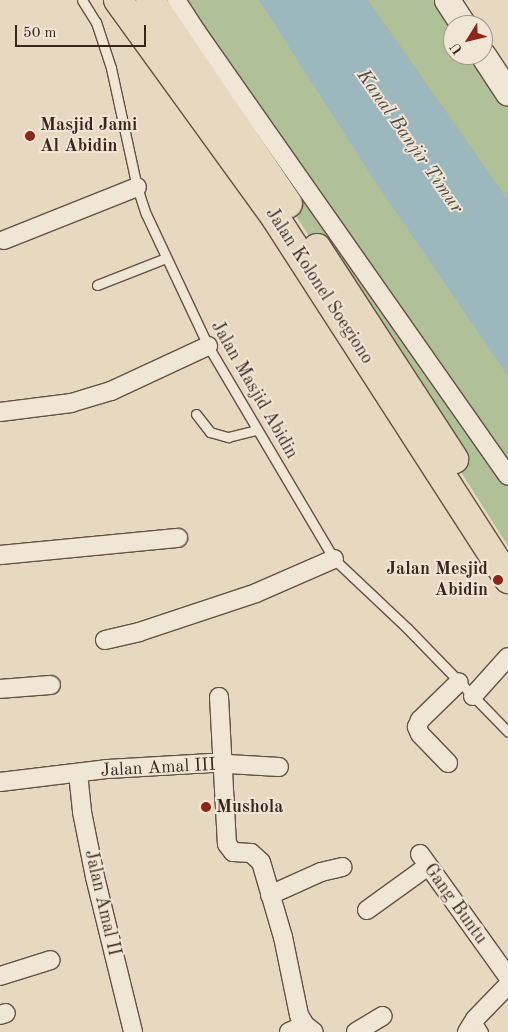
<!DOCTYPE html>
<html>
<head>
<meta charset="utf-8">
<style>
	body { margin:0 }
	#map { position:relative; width:508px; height:1032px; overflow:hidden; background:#e7d9c0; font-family:"Old Standard TT",serif }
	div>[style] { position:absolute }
	.green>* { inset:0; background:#b0c097 }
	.water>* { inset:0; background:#9db7be }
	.roads { filter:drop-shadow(1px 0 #655145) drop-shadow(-1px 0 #655145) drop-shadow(0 1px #655145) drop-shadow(0 -1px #655145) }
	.lane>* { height:9px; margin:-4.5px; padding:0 4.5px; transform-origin:4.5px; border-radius:4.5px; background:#efe6d6 }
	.street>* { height:18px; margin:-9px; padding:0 9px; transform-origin:9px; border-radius:9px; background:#efe6d6 }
	.secondary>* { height:25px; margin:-12.5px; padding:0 12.5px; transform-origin:12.5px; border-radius:12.5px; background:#efe6d6 }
	.primary>* { height:28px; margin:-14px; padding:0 14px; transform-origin:14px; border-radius:14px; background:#e7d9c0 }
	.dots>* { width:14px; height:14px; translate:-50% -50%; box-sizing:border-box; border:2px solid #efe6d6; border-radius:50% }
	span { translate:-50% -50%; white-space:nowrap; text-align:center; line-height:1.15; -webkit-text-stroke:4px #efe6d6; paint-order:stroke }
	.poi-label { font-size:18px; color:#3a241c; font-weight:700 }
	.left { translate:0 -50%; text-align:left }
	.right { translate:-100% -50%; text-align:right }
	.street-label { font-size:18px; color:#3a241c }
	.water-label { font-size:19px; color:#534944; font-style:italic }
	.north { position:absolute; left:443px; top:15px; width:50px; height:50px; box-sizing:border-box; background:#efe6d6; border:1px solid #a7988c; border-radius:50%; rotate:234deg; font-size:14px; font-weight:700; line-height:20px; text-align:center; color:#3a241c }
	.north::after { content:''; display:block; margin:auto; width:18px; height:22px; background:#8f2418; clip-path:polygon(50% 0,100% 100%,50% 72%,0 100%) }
	.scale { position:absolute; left:15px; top:25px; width:131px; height:22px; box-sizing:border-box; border:2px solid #3a241c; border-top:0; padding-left:6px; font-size:15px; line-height:18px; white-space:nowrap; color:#3a241c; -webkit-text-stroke:4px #efe6d6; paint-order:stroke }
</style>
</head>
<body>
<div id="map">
	<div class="green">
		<i style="clip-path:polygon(150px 0,447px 0,453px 25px,453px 55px,483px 55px,508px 93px,508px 546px,339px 280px)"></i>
	</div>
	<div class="water">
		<i style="clip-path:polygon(259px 0,368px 0,508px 200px,508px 376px,374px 180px)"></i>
	</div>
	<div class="roads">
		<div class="lane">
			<i style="left:82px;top:0;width:26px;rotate:58deg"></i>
			<i style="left:96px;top:22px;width:48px;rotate:71.9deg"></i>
			<i style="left:111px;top:68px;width:122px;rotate:77.7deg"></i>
			<i style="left:137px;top:187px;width:28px;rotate:72deg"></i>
			<i style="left:146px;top:214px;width:146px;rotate:64.8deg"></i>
			<i style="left:208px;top:346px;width:247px;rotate:59.4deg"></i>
			<i style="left:334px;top:559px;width:100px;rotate:43.4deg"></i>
			<i style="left:407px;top:628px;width:145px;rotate:45.8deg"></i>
			<i style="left:97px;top:285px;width:74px;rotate:-21.4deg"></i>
			<i style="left:196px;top:414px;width:23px;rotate:52deg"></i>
			<i style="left:210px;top:432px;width:19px;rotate:16deg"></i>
			<i style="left:228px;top:437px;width:30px;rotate:-14deg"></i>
			<i style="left:475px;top:1019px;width:15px;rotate:58deg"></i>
		</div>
		<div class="street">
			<i style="left:176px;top:0;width:37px;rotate:57deg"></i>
			<i style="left:196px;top:31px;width:543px;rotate:54.96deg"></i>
			<i style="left:4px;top:240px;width:143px;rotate:-21.7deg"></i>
			<i style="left:0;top:412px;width:72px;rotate:-7.2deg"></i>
			<i style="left:71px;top:403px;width:42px;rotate:-16.7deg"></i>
			<i style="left:111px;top:391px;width:107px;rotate:-24.9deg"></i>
			<i style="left:0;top:555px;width:179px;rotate:-5.5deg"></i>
			<i style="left:105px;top:640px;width:35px;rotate:-13deg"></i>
			<i style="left:139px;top:632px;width:123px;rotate:-18.4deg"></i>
			<i style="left:256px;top:593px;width:85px;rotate:-23.6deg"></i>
			<i style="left:0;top:689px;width:51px;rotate:-4.5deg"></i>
			<i style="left:473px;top:696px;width:52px;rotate:-48.1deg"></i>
			<i style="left:219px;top:697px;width:147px;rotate:86.9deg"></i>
			<i style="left:227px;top:844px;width:10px;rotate:53deg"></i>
			<i style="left:233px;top:852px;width:18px;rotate:3deg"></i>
			<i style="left:251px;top:853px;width:13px;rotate:42deg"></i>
			<i style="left:261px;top:862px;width:78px;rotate:73.7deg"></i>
			<i style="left:283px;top:937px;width:80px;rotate:78.4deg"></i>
			<i style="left:299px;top:1015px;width:12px;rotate:59deg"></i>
			<i style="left:305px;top:1025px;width:11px;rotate:38deg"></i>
			<i style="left:448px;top:763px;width:40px;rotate:-134deg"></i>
			<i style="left:420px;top:734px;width:8px;rotate:-113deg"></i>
			<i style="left:417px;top:727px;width:8px;rotate:-67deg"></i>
			<i style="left:420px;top:720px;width:54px;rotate:-44.3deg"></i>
			<i style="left:78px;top:773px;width:39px;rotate:84deg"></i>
			<i style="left:82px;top:812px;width:66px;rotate:78.7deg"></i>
			<i style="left:95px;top:877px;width:160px;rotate:76.2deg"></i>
			<i style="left:0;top:782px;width:109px;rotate:-6.9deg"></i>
			<i style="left:108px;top:769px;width:103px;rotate:-3.3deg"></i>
			<i style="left:211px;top:763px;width:68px;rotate:3.4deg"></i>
			<i style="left:420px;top:854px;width:151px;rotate:54.4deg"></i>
			<i style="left:270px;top:895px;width:56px;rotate:-24.3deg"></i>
			<i style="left:321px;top:872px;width:22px;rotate:-13deg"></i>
			<i style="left:367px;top:910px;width:75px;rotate:-35.8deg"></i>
			<i style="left:0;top:976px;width:53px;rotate:-17.4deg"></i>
			<i style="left:0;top:1015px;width:6px;rotate:-18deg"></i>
			<i style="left:289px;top:1032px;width:17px;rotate:-24deg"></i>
			<i style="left:356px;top:1032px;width:31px;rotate:-31deg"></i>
			<i style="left:467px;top:1032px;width:15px;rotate:-58deg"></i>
			<i style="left:475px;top:1019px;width:47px;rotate:-45.9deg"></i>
		</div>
		<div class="secondary">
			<i style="left:447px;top:0;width:30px;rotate:57deg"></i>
			<i style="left:483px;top:55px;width:45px;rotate:56.7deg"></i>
		</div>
		<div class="primary">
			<i style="left:118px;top:0;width:268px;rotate:54.1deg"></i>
			<i style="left:275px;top:217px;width:431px;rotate:57.2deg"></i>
			<i style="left:150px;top:0;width:246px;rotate:55.9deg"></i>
			<i style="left:317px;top:248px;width:252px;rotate:57deg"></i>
		</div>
	</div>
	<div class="dots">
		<i style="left:30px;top:136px;background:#8f2418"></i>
		<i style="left:498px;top:580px;background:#8f2418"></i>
		<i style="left:206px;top:807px;background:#8f2418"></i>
	</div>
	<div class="poi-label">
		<span class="left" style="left:40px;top:136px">Masjid Jami<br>Al Abidin</span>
		<span class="right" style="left:488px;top:580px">Jalan Mesjid<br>Abidin</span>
		<span class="left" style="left:216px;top:807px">Mushola</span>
	</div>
	<div class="street-label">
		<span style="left:319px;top:286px;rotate:57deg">Jalan Kolonel Soegiono</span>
		<span style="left:254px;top:390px;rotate:60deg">Jalan Masjid Abidin</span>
		<span style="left:158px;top:768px;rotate:-3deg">Jalan Amal III</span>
		<span style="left:102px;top:903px;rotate:77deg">Jalan Amal II</span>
		<span style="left:455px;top:904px;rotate:54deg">Gang Buntu</span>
	</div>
	<div class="water-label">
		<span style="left:409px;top:142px;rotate:55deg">Kanal Banjir Timur</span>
	</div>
	<div class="north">U</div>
	<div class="scale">50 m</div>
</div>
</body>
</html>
